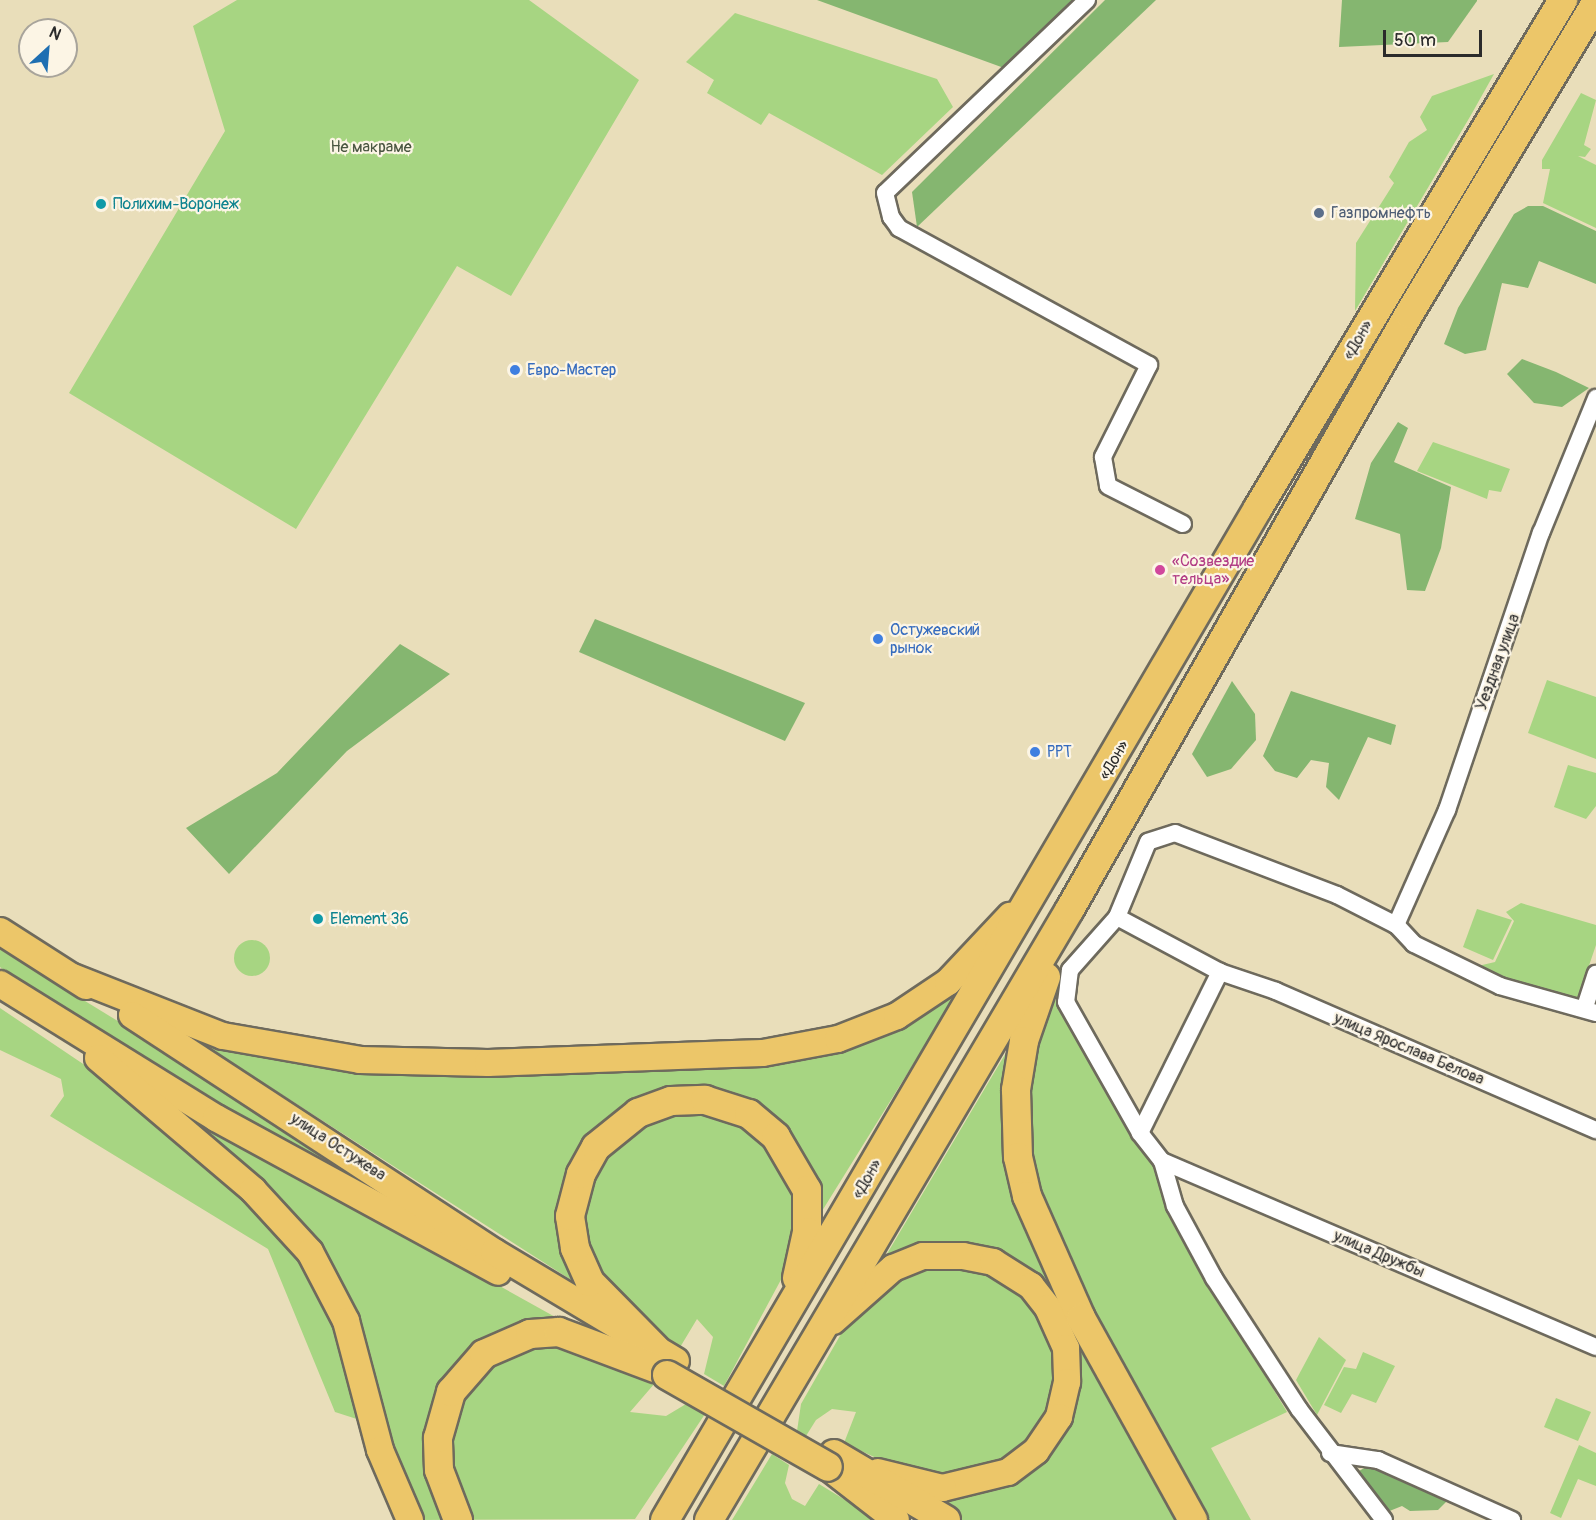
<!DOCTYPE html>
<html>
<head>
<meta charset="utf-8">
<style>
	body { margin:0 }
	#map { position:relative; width:1596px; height:1520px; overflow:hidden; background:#e9deba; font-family:Pangolin,sans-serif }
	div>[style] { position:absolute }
	.green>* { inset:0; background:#a7d582 }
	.round { border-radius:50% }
	.forest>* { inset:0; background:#85b670 }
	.roads { filter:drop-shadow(2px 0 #6e6a5d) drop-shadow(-2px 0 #6e6a5d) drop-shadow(0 2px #6e6a5d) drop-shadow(0 -2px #6e6a5d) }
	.street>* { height:16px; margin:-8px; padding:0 8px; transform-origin:8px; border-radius:8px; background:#fff }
	.primary>* { height:26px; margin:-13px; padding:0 13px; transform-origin:13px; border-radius:13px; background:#ecc669 }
	.highway>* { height:28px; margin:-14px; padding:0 14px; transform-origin:14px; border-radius:14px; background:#ecc669 }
	.bridges { filter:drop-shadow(2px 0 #6e6a5d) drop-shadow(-2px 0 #6e6a5d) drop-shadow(0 2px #6e6a5d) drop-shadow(0 -2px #6e6a5d) }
	.highway-bridge>* { height:28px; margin:-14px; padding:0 14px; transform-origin:14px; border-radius:14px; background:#ecc669 }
	.dots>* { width:16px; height:16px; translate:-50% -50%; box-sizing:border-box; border:3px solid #fcf5e5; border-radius:50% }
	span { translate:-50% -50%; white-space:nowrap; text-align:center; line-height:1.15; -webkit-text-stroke:4.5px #fcf5e5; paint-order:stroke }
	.park-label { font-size:16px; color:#4a5641 }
	.culture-label { font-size:16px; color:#0d838f }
	.left { translate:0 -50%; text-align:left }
	.service-label { font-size:16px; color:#4e5e75 }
	.street-label { font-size:16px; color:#2b2b2b }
	.shop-label { font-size:16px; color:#366cbe }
	.hotel-label { font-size:16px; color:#b23c85 }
	.north { position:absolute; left:18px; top:18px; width:60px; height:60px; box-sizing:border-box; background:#fcf5e5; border:2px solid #a8a49b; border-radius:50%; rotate:26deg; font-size:16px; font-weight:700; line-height:24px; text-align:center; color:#2b2b2b }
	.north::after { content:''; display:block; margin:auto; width:21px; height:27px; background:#1f6fb2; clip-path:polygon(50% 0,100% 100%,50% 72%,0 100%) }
	.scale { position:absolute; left:1383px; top:30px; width:99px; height:27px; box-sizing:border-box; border:3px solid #2b2b2b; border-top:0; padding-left:8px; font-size:18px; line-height:21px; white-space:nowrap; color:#2b2b2b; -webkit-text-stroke:4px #fcf5e5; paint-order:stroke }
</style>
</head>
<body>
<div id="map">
	<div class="green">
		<i style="clip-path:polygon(237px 0,529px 0,639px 80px,511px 296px,457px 266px,296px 529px,69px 393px,225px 131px,193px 26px)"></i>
		<i style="clip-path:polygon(735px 13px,937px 79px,953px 107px,882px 175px,769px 113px,761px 125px,707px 93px,714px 80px,686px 62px)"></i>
		<i style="clip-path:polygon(1494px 74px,1471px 115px,1355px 311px,1356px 243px,1394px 183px,1389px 177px,1409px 142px,1427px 130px,1420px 117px,1432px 96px)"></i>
		<i style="clip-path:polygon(1581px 93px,1596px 100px,1584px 145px,1591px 149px,1585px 157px,1578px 156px,1596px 165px,1596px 228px,1543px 203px,1550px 169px,1542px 169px,1542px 160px)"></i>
		<i style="clip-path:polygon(1433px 442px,1510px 469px,1501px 492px,1489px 490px,1487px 499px,1417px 471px)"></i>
		<i style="clip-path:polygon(1547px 680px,1596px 697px,1596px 759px,1528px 733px)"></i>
		<i style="clip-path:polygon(1568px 765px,1596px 773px,1596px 806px,1586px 819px,1554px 807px)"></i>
		<i style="clip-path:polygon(1521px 903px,1596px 925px,1596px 945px,1577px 1001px,1501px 981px,1478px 966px,1495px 962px,1514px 921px,1506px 912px)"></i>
		<i style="clip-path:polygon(1477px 909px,1512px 920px,1493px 960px,1463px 947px)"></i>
		<i class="round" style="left:234px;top:940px;width:36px;height:36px"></i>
		<i style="clip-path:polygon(0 949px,170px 1053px,396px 1203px,202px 1098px,16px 980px,0 967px)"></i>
		<i style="clip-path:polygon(966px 979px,791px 1261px,724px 1386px,704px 1374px,713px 1337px,697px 1319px,679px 1349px,184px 1032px,230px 1047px,771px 1060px)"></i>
		<i style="clip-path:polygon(1053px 996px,1147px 1150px,1188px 1248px,1287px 1412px,1211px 1448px,1251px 1520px,958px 1520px,885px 1462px,844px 1443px,856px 1412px,832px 1409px,816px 1420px,806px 1436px,797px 1431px,801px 1404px,881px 1264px,1007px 1051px)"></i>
		<i style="clip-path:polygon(0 1008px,104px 1078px,280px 1229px,326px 1294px,363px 1421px,335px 1412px,268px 1249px,50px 1116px,64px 1096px,61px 1079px,0 1050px)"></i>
		<i style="clip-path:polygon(148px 1090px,566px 1323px,655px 1383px,630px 1412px,666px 1416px,686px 1404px,705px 1414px,635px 1519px,418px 1520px,400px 1479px,353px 1315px)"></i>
		<i style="clip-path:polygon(1319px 1337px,1346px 1360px,1317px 1415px,1296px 1380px)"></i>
		<i style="clip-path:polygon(1363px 1352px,1395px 1366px,1376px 1403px,1352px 1394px,1341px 1413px,1324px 1405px,1344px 1367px,1356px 1369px)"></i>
		<i style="clip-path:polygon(1556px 1398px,1591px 1412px,1578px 1441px,1544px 1427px)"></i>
		<i style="clip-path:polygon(1579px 1445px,1596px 1453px,1596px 1486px,1578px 1479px,1561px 1518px,1550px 1513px)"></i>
		<i style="clip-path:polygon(772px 1454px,789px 1465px,785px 1483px,792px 1499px,805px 1506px,819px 1484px,878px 1520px,732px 1520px)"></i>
	</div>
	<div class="forest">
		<i style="clip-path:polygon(817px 0,1074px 0,1004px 68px)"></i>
		<i style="clip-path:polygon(1105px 0,1156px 0,917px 227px,912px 192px)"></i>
		<i style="clip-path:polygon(1342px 0,1477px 0,1477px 1px,1448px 42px,1339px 47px)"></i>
		<i style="clip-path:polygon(1528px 206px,1543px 206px,1596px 231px,1596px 284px,1539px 261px,1528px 288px,1502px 283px,1486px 350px,1465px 354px,1444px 344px,1458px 308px,1514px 214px)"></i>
		<i style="clip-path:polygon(1522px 359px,1556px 372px,1589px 388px,1562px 407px,1534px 403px,1507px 374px)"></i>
		<i style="clip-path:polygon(1398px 422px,1408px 428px,1394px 462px,1451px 487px,1441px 548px,1425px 591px,1407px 590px,1400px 534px,1355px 519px,1371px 463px)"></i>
		<i style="clip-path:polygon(595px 619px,805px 703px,785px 741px,579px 652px)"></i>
		<i style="clip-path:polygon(400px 644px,450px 674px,347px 751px,229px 874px,186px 828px,277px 773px)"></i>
		<i style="clip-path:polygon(1232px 681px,1255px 714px,1256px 740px,1231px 769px,1207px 777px,1192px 754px)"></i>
		<i style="clip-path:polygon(1291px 691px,1396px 725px,1391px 745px,1368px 737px,1339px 800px,1326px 787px,1329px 763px,1311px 760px,1297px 778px,1275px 771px,1263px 756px)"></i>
		<i style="clip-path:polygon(1373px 1463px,1445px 1492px,1446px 1502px,1438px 1510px,1410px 1511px,1402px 1506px,1387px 1512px,1359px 1471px)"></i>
	</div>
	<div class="roads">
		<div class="street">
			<i style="left:1087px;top:0;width:279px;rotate:136.3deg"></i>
			<i style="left:885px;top:193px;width:25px;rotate:76deg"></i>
			<i style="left:891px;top:217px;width:14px;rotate:54deg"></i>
			<i style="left:899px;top:228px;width:285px;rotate:28.7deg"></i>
			<i style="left:1149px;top:365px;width:103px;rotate:116.6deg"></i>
			<i style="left:1103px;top:457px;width:29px;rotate:80deg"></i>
			<i style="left:1108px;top:486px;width:84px;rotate:26.9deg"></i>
			<i style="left:1117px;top:917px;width:71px;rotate:131.6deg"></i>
			<i style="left:1070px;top:970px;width:32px;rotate:97deg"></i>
			<i style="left:1066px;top:1002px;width:150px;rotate:60.5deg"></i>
			<i style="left:1140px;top:1133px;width:36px;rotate:52deg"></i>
			<i style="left:1162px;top:1161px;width:47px;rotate:73.9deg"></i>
			<i style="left:1175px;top:1206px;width:82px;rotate:61.6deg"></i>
			<i style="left:1214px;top:1278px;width:156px;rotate:57deg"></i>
			<i style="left:1299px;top:1409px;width:140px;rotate:52.6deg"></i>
			<i style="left:1396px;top:925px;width:126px;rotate:-66.1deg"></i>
			<i style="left:1447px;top:810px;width:293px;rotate:-71.3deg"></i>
			<i style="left:1541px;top:533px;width:146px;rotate:-67.8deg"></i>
			<i style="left:1585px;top:1007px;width:35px;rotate:-72deg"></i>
			<i style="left:1596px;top:1013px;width:100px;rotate:-164.3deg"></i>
			<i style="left:1500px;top:986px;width:96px;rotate:-154deg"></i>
			<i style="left:1414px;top:944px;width:26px;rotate:-133deg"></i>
			<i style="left:1396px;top:925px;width:66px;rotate:-153deg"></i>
			<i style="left:1337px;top:895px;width:173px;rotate:-159.1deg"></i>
			<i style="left:1175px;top:833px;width:28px;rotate:162deg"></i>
			<i style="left:1148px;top:842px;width:81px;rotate:112.5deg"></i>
			<i style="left:1117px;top:917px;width:117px;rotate:28.1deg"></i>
			<i style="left:1220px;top:972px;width:59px;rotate:18.7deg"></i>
			<i style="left:1276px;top:991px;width:349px;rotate:23.5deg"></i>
			<i style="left:1140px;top:1133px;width:180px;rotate:-63.6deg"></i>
			<i style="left:1162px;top:1161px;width:472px;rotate:23.2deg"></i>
			<i style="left:1330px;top:1453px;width:49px;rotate:8.3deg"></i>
			<i style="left:1378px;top:1460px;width:147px;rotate:24.1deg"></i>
		</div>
		<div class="primary">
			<i style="left:0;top:931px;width:102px;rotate:32.6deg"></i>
			<i style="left:73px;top:977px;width:161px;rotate:21.5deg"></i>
			<i style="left:223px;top:1036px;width:139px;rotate:9.9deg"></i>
			<i style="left:360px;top:1060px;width:128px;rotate:1.3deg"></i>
			<i style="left:488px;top:1063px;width:275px;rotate:-2.1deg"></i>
			<i style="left:763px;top:1053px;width:76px;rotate:-10.6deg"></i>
			<i style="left:838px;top:1039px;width:63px;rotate:-21.3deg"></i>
			<i style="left:897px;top:1016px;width:61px;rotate:-33.7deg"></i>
			<i style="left:948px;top:982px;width:91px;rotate:-46.8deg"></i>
			<i style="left:0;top:984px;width:254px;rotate:31.8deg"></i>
			<i style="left:216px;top:1118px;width:321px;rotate:28.6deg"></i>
			<i style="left:132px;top:1015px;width:433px;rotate:33.2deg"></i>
			<i style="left:494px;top:1252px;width:212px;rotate:30.9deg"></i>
			<i style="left:98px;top:1058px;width:204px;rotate:40.4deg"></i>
			<i style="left:253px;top:1190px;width:84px;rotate:47.4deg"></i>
			<i style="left:310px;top:1252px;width:78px;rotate:62.4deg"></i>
			<i style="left:346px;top:1321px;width:133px;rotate:75.2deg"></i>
			<i style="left:380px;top:1450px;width:76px;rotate:66.8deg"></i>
			<i style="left:833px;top:1321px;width:80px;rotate:-41.5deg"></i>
			<i style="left:893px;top:1268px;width:32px;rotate:-22deg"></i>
			<i style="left:923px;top:1256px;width:40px"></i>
			<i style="left:963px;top:1256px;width:31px;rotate:11deg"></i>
			<i style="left:993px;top:1262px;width:45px;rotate:32.3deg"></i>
			<i style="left:1031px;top:1286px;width:28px;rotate:52deg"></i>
			<i style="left:1048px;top:1308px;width:44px;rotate:65.8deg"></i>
			<i style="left:1066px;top:1348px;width:34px;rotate:88deg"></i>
			<i style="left:1067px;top:1382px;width:36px;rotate:103deg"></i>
			<i style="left:1059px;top:1417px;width:41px;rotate:124.1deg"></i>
			<i style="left:1036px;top:1451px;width:35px;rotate:143deg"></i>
			<i style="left:1008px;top:1472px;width:67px;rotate:166.2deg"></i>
			<i style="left:943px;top:1488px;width:67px;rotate:-166.2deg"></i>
			<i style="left:828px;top:1467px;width:86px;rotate:37.9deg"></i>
		</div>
		<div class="highway">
			<i style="left:1046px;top:977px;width:68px;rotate:109deg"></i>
			<i style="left:1024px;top:1041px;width:50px;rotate:99.3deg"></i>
			<i style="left:1016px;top:1090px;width:67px;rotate:88.3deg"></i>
			<i style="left:1018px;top:1157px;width:40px;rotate:77deg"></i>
			<i style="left:1027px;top:1196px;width:133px;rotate:66.1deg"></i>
			<i style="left:1081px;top:1318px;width:231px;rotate:61deg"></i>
			<i style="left:656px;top:1349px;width:94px;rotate:-134.6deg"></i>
			<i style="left:590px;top:1282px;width:37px;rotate:-114deg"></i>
			<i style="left:575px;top:1248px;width:32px;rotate:-99deg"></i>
			<i style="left:570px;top:1216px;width:43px;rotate:-75.3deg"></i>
			<i style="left:581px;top:1174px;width:31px;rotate:-61deg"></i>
			<i style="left:596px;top:1147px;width:54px;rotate:-39deg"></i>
			<i style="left:638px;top:1113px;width:35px;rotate:-20deg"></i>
			<i style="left:671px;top:1101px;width:34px;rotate:-2deg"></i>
			<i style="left:705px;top:1100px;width:46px;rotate:17.7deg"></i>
			<i style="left:749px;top:1114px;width:35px;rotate:40deg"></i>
			<i style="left:776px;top:1137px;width:61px;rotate:59.7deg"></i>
			<i style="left:807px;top:1190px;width:42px;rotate:90deg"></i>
			<i style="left:807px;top:1232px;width:47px;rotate:102.3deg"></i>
			<i style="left:834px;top:1454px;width:130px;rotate:30.5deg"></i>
			<i style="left:458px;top:1520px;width:53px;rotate:-110.8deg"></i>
			<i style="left:439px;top:1470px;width:32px;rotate:-92deg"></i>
			<i style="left:438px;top:1438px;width:48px;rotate:-74.2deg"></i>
			<i style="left:451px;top:1392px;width:50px;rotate:-49deg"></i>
			<i style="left:484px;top:1354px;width:50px;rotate:-23.5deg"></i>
			<i style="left:530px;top:1334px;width:29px;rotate:-4deg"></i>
			<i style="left:559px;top:1332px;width:103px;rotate:20.6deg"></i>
			<i style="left:665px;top:1520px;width:1173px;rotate:-59.63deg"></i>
			<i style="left:1258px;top:508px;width:593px;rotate:-59.02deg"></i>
			<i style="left:709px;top:1520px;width:710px;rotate:-59.42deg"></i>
			<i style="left:1070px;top:909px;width:685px;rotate:-60.33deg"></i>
			<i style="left:1409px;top:314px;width:363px;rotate:-59deg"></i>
		</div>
	</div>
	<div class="bridges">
		<div class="highway-bridge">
			<i style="left:667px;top:1375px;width:185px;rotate:29.7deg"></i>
		</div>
	</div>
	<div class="dots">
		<i style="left:101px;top:204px;background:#0f9aa8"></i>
		<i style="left:1319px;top:213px;background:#5c6f8a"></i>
		<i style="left:515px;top:370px;background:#3f7fe0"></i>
		<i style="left:1160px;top:570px;background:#d1479c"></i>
		<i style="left:878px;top:639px;background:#3f7fe0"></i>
		<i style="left:1035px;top:752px;background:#3f7fe0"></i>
		<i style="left:318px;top:919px;background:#0f9aa8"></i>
	</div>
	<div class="park-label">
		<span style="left:371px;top:147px">Не макраме</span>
	</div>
	<div class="culture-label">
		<span class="left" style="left:113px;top:204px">Полихим-Воронеж</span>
		<span class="left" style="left:330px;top:919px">Element 36</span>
	</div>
	<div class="service-label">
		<span class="left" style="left:1331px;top:213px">Газпромнефть</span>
	</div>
	<div class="street-label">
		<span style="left:1358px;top:340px;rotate:-59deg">«Дон»</span>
		<span style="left:1498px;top:662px;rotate:-70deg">Уездная улица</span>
		<span style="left:1114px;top:760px;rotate:-60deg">«Дон»</span>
		<span style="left:1409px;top:1049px;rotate:23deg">улица Ярослава Белова</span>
		<span style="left:338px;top:1147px;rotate:33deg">улица Остужева</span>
		<span style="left:867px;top:1179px;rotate:-59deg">«Дон»</span>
		<span style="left:1379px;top:1254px;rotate:23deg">улица Дружбы</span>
	</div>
	<div class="shop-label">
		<span class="left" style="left:527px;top:370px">Евро-Мастер</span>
		<span class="left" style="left:890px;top:639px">Остужевский<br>рынок</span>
		<span class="left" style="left:1047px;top:752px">РРТ</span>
	</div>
	<div class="hotel-label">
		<span class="left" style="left:1172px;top:570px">«Созвездие<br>тельца»</span>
	</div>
	<div class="north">N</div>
	<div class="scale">50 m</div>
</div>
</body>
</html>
